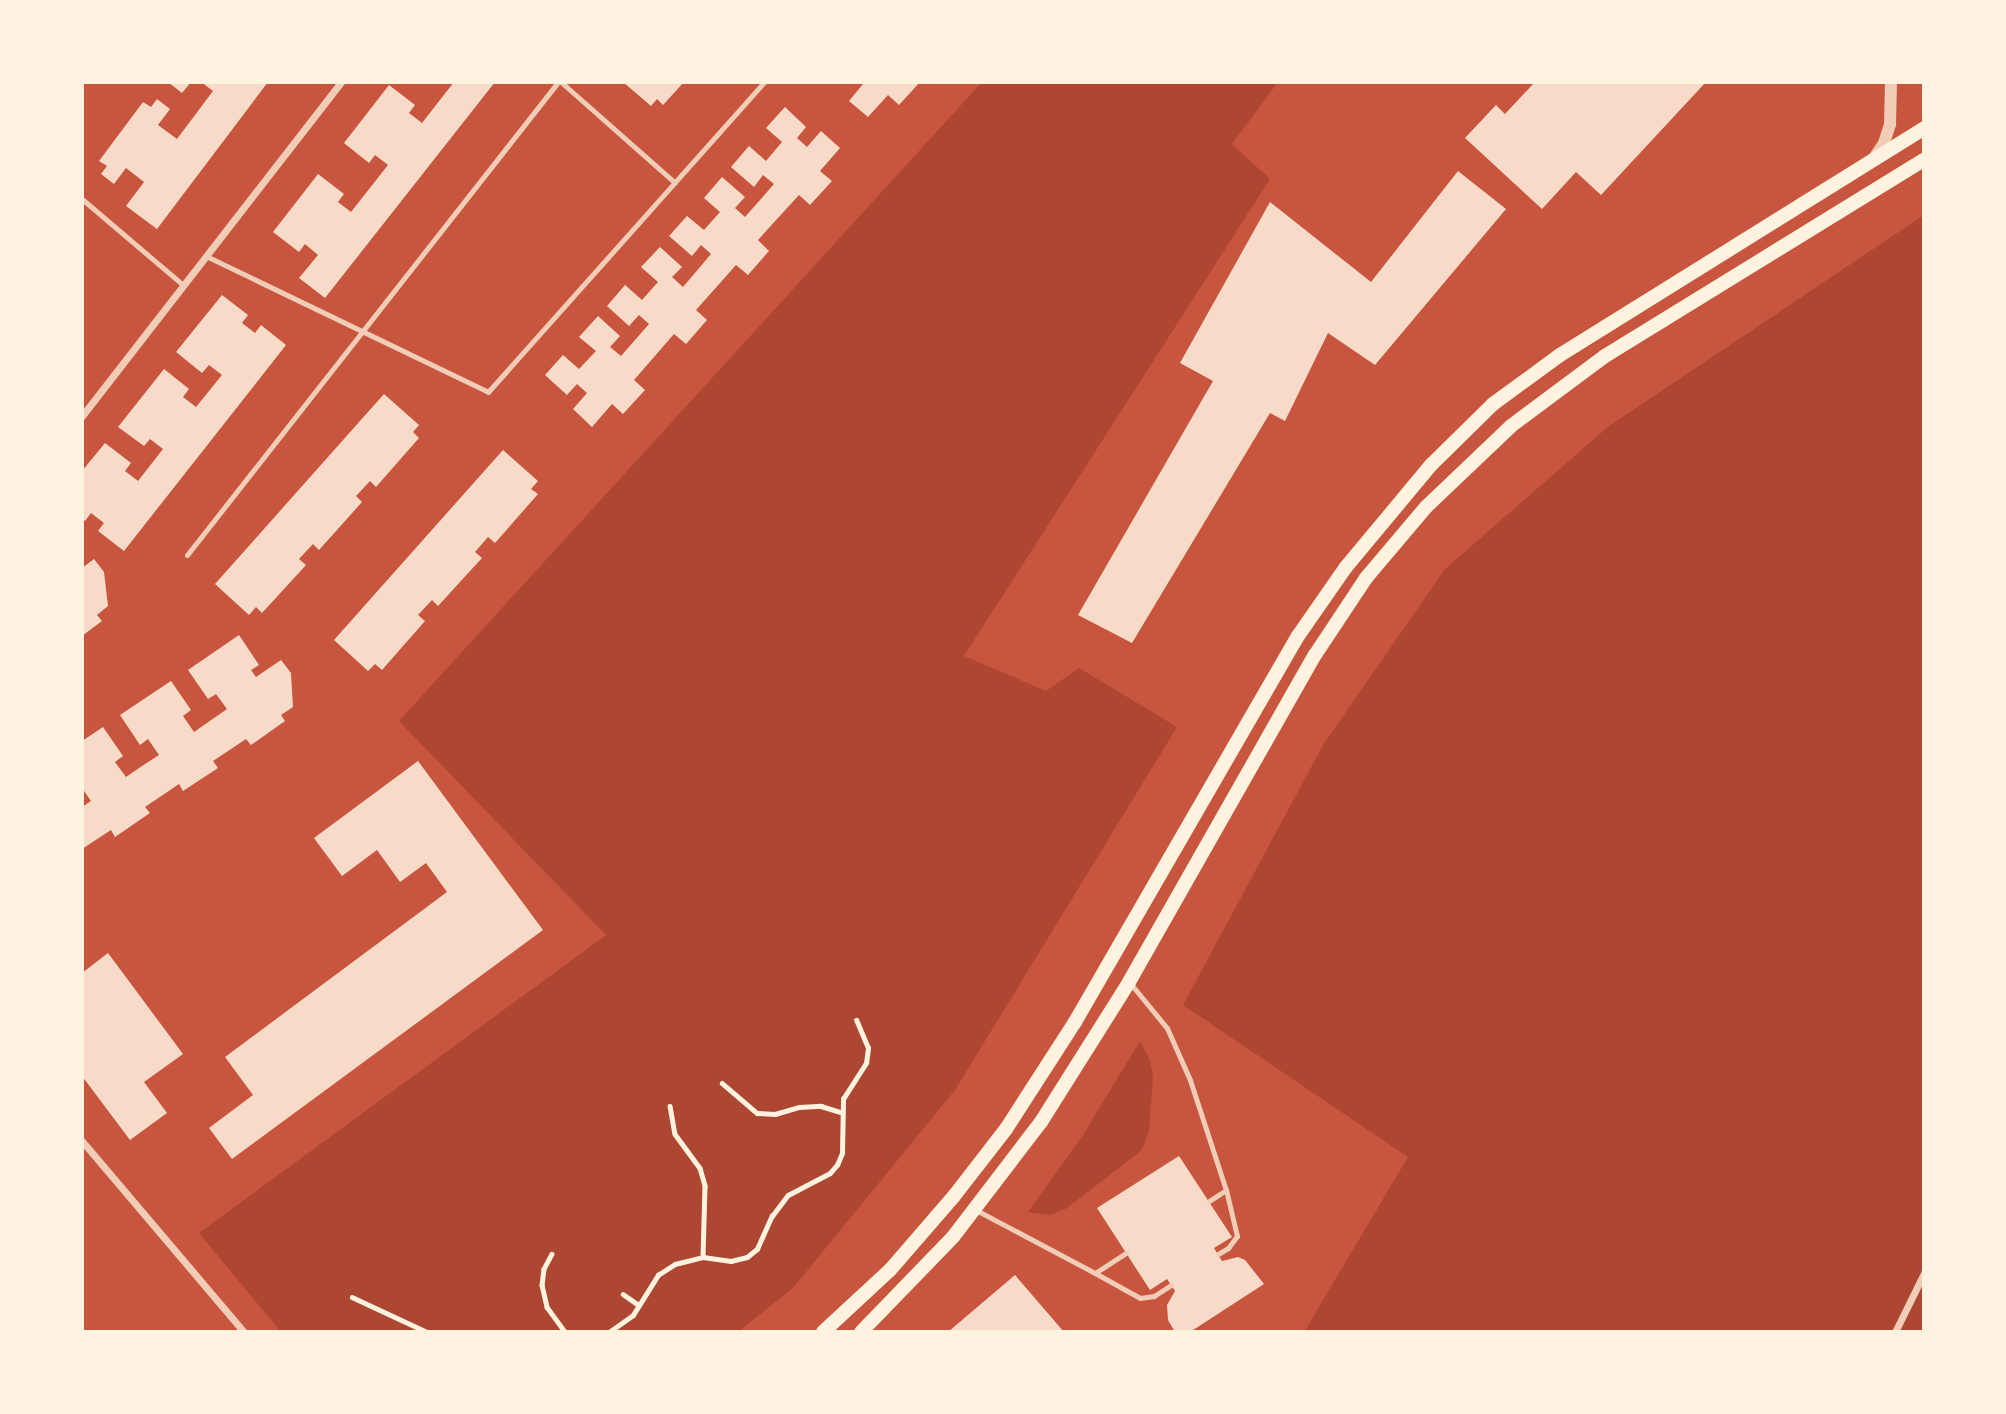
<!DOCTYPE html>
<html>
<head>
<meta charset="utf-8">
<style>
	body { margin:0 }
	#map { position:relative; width:2006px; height:1414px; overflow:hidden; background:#c8553d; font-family:Merriweather,serif }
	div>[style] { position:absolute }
	.green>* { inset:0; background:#ae4732 }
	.building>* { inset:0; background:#f7dbc8 }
	.path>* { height:4.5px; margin:-2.25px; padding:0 2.25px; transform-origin:2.25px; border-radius:2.25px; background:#fff3e0 }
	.service>* { height:5px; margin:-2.5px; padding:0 2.5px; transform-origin:2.5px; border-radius:2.5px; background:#f1ccb7 }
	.minor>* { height:7px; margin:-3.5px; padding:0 3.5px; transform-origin:3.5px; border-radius:3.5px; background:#f1ccb7 }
	.tertiary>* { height:12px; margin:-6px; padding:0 6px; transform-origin:6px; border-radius:6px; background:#f1ccb7 }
	.secondary>* { height:14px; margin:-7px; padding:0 7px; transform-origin:7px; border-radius:7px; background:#fff3e0 }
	span { translate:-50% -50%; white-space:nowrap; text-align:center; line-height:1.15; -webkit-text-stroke:7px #fff3e0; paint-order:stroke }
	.frame { position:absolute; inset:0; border:84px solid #fff3e0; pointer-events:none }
</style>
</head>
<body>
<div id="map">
	<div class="green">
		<i style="clip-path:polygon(982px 82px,1278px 82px,1232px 144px,1270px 179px,964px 656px,1046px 691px,1079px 668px,1177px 727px,955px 1090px,793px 1288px,738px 1332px,281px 1332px,199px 1233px,606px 935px,399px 721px)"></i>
		<i style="clip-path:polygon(1924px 215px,1924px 1332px,1304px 1332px,1408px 1157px,1183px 1005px,1323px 745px,1445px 569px,1609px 426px)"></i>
		<i style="clip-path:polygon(1140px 1041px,1150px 1060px,1153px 1077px,1149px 1130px,1142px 1150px,1067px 1208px,1051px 1215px,1028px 1212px,1083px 1135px)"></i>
	</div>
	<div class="building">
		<i style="clip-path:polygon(168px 82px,191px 82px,182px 93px)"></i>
		<i style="clip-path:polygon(201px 82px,268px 82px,157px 229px,126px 206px,144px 182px,126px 168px,114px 184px,101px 174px,107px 166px,99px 161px,143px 102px,151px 107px,157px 99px,170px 109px,158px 125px,177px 139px,213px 91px)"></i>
		<i style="clip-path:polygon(454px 82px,495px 82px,325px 298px,299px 278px,318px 255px,305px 244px,299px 252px,273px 232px,318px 174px,344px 194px,338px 202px,351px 212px,388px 165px,375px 155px,369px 163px,344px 143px,389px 85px,415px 105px,409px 113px,422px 123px)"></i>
		<i style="clip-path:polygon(623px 82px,684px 82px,663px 105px,657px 99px,651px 106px)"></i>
		<i style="clip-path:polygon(861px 82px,920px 82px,899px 105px,888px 95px,868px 117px,849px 101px,863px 84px)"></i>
		<i style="clip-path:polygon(1535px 82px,1706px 82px,1601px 195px,1576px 172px,1542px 209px,1465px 138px,1496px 105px,1505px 114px)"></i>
		<i style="clip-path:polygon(785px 107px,806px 127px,797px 138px,807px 147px,821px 131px,840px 148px,820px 171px,832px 181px,810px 205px,799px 195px,758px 240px,769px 251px,748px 275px,736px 265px,696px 310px,707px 320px,686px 344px,674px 334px,634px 380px,645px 390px,623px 414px,612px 404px,592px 427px,573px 409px,587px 393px,577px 384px,567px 395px,545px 375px,563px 355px,579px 369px,596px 351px,579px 337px,598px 316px,620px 336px,610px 347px,621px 356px,649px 324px,639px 315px,629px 326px,607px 306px,625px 285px,642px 300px,658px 282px,641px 267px,660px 247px,682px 267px,672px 277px,683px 287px,711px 254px,701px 245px,692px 256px,669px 236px,687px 216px,704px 230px,720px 212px,704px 198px,722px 177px,745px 197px,735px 208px,745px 217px,774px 184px,763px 175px,754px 187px,731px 167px,749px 146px,766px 161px,782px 142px,766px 128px)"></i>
		<i style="clip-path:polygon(1458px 171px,1506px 209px,1375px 365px,1328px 333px,1285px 421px,1270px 413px,1132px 643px,1078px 615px,1213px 381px,1180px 363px,1270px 202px,1371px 282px)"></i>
		<i style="clip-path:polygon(222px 295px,248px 315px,242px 323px,255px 333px,261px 325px,286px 345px,124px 551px,98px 531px,104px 523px,91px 513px,85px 521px,82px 518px,82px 471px,105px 443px,131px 463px,125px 471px,138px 481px,163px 449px,150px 439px,144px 446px,118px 427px,164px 369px,189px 389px,183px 397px,196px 407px,222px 375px,209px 365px,202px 373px,176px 352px)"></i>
		<i style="clip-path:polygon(384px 394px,419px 425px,413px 432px,419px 438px,376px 487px,370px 481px,356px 496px,362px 502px,319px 550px,313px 544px,299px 559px,306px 565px,262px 613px,256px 607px,249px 615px,215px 584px)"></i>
		<i style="clip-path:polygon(503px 450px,538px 481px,531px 489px,538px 494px,495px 543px,488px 537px,475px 552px,482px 558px,438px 606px,432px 600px,418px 615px,425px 621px,382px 670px,375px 664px,368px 671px,334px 640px)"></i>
		<i style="clip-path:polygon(94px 559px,104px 572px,108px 606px,97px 615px,102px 621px,82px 636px,82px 568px)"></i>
		<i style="clip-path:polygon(239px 635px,259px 665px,251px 670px,256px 677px,281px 660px,291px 673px,293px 707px,281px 715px,285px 721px,251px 745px,246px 739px,213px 761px,218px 768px,183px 791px,179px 784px,145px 807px,150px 813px,115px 837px,111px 830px,82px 849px,82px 807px,91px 801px,82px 788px,82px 741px,103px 727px,123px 756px,115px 762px,126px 777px,142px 766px,159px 755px,148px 739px,140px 745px,120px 715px,171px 681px,191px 710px,183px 716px,194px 732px,227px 709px,216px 694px,208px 699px,188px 670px)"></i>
		<i style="clip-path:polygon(418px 761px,543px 930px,232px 1159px,209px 1128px,253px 1095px,225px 1057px,447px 892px,426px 863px,400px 882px,377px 850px,342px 876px,314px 838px)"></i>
		<i style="clip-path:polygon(108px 953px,183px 1054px,144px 1082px,167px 1113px,130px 1140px,82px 1076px,82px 973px)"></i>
		<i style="clip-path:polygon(1179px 1156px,1232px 1237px,1214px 1248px,1222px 1261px,1238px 1257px,1245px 1260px,1264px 1284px,1190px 1332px,1175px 1332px,1168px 1320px,1167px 1305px,1175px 1291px,1167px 1279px,1150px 1290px,1097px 1208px)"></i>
		<i style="clip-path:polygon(1015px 1275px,1064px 1332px,948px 1332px)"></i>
	</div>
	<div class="path">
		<i style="left:722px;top:1083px;width:46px;rotate:40.6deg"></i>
		<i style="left:757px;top:1113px;width:18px;rotate:3deg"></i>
		<i style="left:775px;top:1114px;width:25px;rotate:-16deg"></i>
		<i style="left:799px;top:1107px;width:22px;rotate:-3deg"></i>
		<i style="left:821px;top:1106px;width:21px;rotate:17deg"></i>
		<i style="left:670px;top:1106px;width:28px;rotate:80deg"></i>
		<i style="left:675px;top:1134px;width:42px;rotate:53.7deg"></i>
		<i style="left:700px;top:1168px;width:19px;rotate:74deg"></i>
		<i style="left:705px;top:1186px;width:71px;rotate:91.6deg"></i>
		<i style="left:552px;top:1254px;width:17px;rotate:118deg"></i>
		<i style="left:544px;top:1269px;width:16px;rotate:97deg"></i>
		<i style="left:542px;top:1285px;width:23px;rotate:77deg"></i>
		<i style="left:547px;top:1307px;width:31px;rotate:54deg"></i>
		<i style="left:623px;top:1294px;width:19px;rotate:35deg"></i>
		<i style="left:352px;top:1297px;width:83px;rotate:25deg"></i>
		<i style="left:609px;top:1332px;width:29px;rotate:-35deg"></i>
		<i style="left:633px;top:1315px;width:47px;rotate:-58deg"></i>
		<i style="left:658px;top:1275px;width:20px;rotate:-33deg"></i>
		<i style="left:675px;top:1264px;width:29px;rotate:-14deg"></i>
		<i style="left:703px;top:1257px;width:28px;rotate:8deg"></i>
		<i style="left:731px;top:1261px;width:16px;rotate:-14deg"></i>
		<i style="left:747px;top:1257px;width:13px;rotate:-39deg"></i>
		<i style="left:757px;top:1249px;width:36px;rotate:-66deg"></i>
		<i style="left:772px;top:1216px;width:26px;rotate:-53deg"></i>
		<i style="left:788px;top:1195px;width:47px;rotate:-27.6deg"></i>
		<i style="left:830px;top:1173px;width:11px;rotate:-49deg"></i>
		<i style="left:837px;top:1165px;width:13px;rotate:-67deg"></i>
		<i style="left:842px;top:1153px;width:54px;rotate:-88.9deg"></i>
		<i style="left:843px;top:1099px;width:43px;rotate:-57.4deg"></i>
		<i style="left:866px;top:1063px;width:15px;rotate:-82deg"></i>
		<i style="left:868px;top:1048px;width:30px;rotate:-113deg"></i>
	</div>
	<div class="service">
		<i style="left:561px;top:82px;width:152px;rotate:41.5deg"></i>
		<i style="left:82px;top:199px;width:133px;rotate:40.4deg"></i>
		<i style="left:206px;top:256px;width:313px;rotate:25.7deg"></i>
		<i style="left:488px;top:392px;width:415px;rotate:-48.3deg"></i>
		<i style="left:187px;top:555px;width:601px;rotate:-51.89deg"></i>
		<i style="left:1130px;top:983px;width:58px;rotate:50.6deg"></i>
		<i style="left:1167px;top:1028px;width:57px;rotate:66.1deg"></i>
		<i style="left:1190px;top:1080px;width:116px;rotate:71.9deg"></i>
		<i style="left:1226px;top:1190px;width:20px;rotate:147deg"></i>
		<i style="left:976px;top:1210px;width:135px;rotate:27.9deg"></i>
		<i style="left:1095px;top:1273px;width:37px;rotate:-33deg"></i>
		<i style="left:1218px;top:1254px;width:12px;rotate:-31deg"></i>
		<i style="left:1228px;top:1248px;width:15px;rotate:-53deg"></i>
		<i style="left:1237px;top:1236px;width:47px;rotate:-103.4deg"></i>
		<i style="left:1095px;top:1273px;width:51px;rotate:29.1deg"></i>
		<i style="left:1140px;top:1298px;width:14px;rotate:-8deg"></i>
		<i style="left:1154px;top:1296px;width:20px;rotate:-33deg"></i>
	</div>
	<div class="minor">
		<i style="left:82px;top:416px;width:423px;rotate:-52.2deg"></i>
		<i style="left:82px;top:1141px;width:250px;rotate:49.7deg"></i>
		<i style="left:1895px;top:1332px;width:66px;rotate:-63.8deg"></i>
	</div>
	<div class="tertiary">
		<i style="left:1874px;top:158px;width:18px;rotate:-56deg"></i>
		<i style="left:1884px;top:143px;width:20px;rotate:-72deg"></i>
		<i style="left:1890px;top:124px;width:42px;rotate:-88.6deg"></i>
	</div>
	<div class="secondary">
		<i style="left:823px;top:1332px;width:91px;rotate:-42.8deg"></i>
		<i style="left:890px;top:1270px;width:98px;rotate:-49.1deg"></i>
		<i style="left:954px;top:1196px;width:85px;rotate:-52.2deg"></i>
		<i style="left:1006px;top:1129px;width:127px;rotate:-57.2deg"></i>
		<i style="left:1075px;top:1022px;width:446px;rotate:-60deg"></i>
		<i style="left:1298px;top:636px;width:84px;rotate:-55.2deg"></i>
		<i style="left:1346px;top:567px;width:133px;rotate:-50.2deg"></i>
		<i style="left:1431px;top:465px;width:87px;rotate:-44.5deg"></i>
		<i style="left:1493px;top:404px;width:83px;rotate:-36.2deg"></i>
		<i style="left:1560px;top:355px;width:429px;rotate:-31.9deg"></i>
		<i style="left:861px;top:1332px;width:132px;rotate:-45.9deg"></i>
		<i style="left:953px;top:1237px;width:145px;rotate:-52.6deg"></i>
		<i style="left:1041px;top:1122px;width:165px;rotate:-57.8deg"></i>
		<i style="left:1129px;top:982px;width:376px;rotate:-60.4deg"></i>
		<i style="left:1315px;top:655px;width:92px;rotate:-56.5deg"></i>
		<i style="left:1366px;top:578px;width:93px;rotate:-49.8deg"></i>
		<i style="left:1426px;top:507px;width:117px;rotate:-43.6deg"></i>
		<i style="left:1511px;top:426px;width:117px;rotate:-36.7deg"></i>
		<i style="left:1605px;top:356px;width:374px;rotate:-31.6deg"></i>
	</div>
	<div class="frame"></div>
</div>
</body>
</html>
